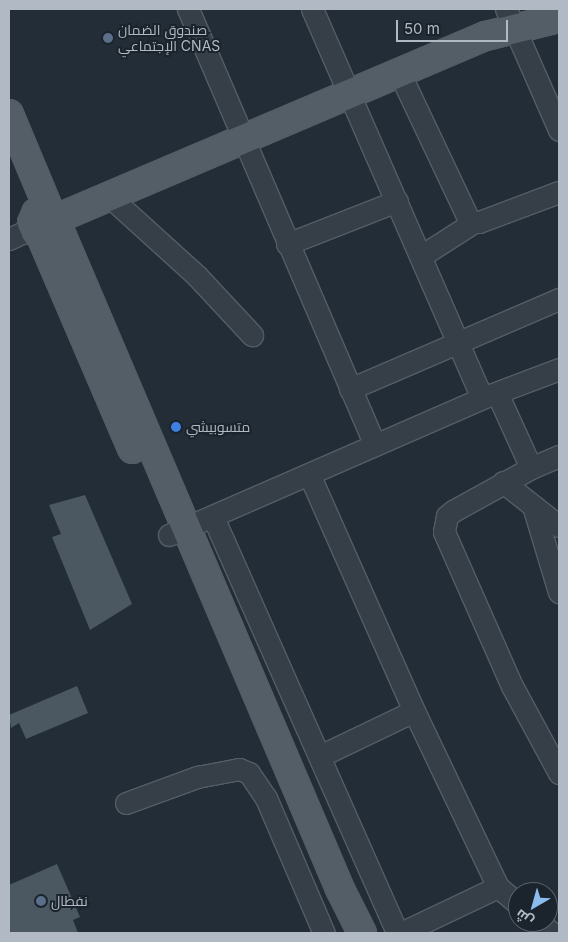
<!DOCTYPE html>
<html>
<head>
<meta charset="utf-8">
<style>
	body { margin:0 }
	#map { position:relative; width:568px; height:942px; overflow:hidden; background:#232d37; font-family:Inter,Cairo,sans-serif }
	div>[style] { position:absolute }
	.building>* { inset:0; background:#4b5862 }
	.roads { filter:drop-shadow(1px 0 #545d65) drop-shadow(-1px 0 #545d65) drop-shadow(0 1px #545d65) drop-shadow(0 -1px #545d65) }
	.minor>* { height:21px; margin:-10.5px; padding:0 10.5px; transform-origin:10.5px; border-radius:10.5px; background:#363f47 }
	.major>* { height:28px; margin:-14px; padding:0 14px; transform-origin:14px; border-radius:14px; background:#545e67 }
	.dots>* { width:14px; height:14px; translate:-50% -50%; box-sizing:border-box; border:2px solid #1b242c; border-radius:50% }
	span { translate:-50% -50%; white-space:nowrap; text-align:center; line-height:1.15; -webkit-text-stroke:4px #1b242c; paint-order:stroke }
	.poi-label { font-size:14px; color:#b1bac4 }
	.left { translate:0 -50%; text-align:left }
	.frame { position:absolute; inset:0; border:10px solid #b1bac4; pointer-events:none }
	.north { position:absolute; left:508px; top:882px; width:50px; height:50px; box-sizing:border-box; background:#1b242c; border:1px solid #576069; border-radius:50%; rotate:218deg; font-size:14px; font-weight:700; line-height:20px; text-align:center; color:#b1bac4 }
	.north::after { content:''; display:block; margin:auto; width:18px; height:22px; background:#8bbcee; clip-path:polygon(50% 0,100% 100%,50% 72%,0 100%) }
	.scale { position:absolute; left:396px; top:20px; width:112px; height:22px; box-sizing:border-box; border:2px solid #b1bac4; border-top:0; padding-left:6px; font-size:15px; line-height:18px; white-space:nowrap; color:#b1bac4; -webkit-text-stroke:4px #1b242c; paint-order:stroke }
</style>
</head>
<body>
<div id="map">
	<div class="building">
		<i style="clip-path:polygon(85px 495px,132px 604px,90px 630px,52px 537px,61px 534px,49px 505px)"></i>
		<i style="clip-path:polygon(77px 686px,88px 713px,26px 739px,19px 723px,11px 728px,9px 715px)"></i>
		<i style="clip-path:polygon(57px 864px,80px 917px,73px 920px,78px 933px,9px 933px,9px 885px)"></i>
	</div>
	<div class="roads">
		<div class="minor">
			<i style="left:188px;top:9px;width:474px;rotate:66.8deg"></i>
			<i style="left:506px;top:9px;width:132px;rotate:66.3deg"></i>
			<i style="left:399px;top:72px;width:166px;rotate:64.7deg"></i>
			<i style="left:470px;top:222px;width:9px"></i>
			<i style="left:479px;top:222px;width:85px;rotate:-20.6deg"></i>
			<i style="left:110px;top:197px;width:118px;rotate:42.2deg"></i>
			<i style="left:197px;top:276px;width:81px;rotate:47deg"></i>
			<i style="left:9px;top:239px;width:26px;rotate:-25deg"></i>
			<i style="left:287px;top:244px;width:118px;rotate:-21.4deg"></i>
			<i style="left:421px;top:256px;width:63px;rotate:-32.7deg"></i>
			<i style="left:350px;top:389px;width:228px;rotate:-23.3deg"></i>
			<i style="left:497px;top:393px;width:82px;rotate:65.6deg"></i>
			<i style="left:485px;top:397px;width:79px;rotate:-20.7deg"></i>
			<i style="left:559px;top:456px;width:30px;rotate:157deg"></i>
			<i style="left:531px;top:468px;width:89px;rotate:151.1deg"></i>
			<i style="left:453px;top:511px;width:8px;rotate:140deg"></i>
			<i style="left:447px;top:516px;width:16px;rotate:101deg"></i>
			<i style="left:444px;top:532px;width:168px;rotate:66.2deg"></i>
			<i style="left:512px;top:686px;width:99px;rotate:61.6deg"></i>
			<i style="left:309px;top:474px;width:259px;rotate:66.1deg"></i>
			<i style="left:414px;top:711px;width:195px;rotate:64.5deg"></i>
			<i style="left:498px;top:887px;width:26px;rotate:40deg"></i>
			<i style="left:503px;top:482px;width:71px;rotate:38.2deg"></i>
			<i style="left:533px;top:506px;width:90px;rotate:73.2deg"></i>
			<i style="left:213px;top:517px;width:455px;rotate:66.1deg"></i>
			<i style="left:169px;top:535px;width:342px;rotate:-23.6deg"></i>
			<i style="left:482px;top:398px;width:425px;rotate:-113.6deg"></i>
			<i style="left:320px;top:756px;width:104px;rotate:-25.6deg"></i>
			<i style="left:126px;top:803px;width:76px;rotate:-20.1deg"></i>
			<i style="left:197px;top:777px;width:43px;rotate:-10.8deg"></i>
			<i style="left:239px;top:769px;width:11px;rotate:22deg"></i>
			<i style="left:249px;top:773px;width:30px;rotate:56deg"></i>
			<i style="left:266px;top:798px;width:147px;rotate:66.8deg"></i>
			<i style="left:538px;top:922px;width:18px;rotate:38deg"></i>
			<i style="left:401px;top:933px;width:107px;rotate:-25.4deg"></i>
		</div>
		<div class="major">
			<i style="left:9px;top:114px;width:106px;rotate:67.3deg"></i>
			<i style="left:50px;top:212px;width:9px;rotate:49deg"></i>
			<i style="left:56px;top:219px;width:14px;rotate:107deg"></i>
			<i style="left:52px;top:232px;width:9px;rotate:159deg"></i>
			<i style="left:44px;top:235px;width:9px;rotate:-159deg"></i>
			<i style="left:36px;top:232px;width:10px;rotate:-114deg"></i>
			<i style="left:32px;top:223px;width:11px;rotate:-68deg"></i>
			<i style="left:36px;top:213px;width:14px;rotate:-4deg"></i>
			<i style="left:56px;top:219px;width:467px;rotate:-23.1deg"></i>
			<i style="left:486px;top:36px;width:75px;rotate:-13.9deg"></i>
			<i style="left:57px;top:224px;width:723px;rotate:66.95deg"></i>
			<i style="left:340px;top:889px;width:49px;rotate:63.4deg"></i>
			<i style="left:40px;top:234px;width:234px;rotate:66.8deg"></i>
		</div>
	</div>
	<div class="dots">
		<i style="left:108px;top:38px;background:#5c6f8a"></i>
		<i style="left:176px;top:427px;background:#3f7fe0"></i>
		<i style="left:41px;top:901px;background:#5c6f8a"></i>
	</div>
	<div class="poi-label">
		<span class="left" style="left:118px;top:38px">صندوق الضمان<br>الإجتماعي CNAS</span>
		<span class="left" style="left:186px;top:427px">متسوبيشي</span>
		<span class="left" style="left:51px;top:901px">نفطال</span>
	</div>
	<div class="frame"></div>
	<div class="north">ش</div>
	<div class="scale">50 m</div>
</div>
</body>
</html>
